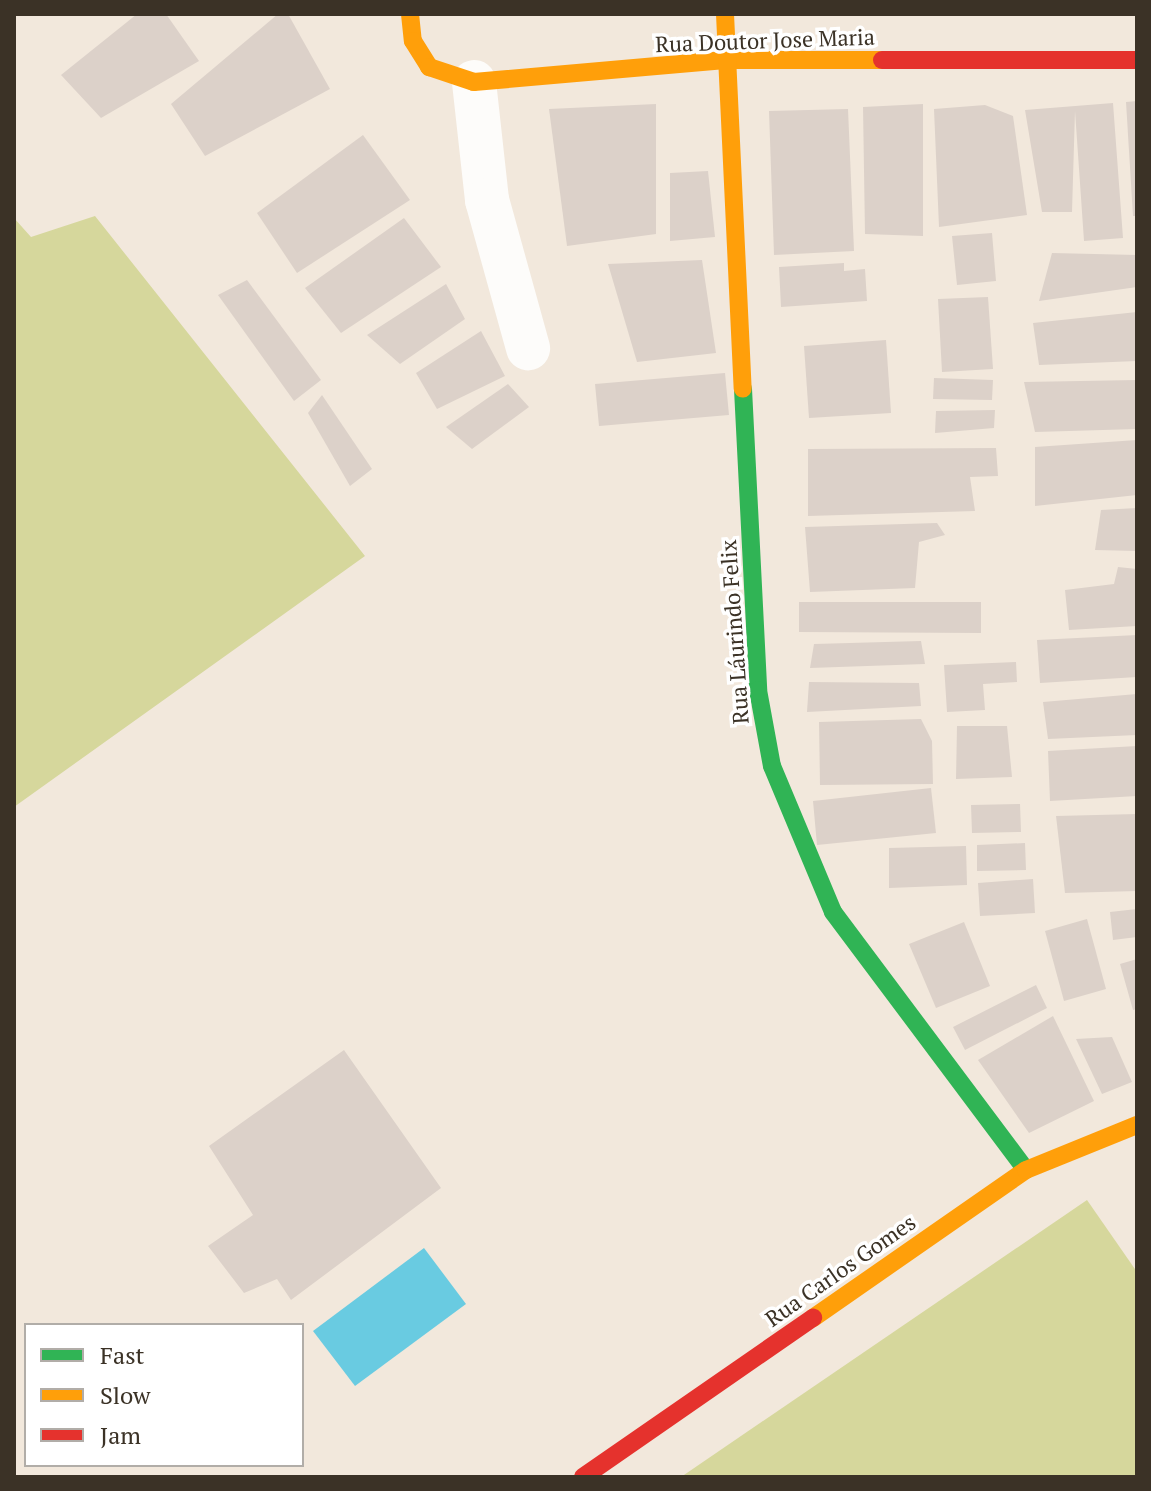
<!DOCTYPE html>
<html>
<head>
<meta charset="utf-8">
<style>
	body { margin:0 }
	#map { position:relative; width:1151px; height:1491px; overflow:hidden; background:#f2e8dc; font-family:"PT Serif",serif }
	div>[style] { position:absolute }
	.green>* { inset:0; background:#d6d79c }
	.water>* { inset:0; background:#69cbe1 }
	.building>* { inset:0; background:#dcd1c9 }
	.street>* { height:44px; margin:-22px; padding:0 22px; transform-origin:22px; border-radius:22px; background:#fdfcfa }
	.fast>* { height:18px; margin:-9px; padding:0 9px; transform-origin:9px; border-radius:9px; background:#30b455 }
	.slow>* { height:18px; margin:-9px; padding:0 9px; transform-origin:9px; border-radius:9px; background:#ff9f0a }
	.jam>* { height:18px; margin:-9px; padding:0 9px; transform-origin:9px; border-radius:9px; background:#e5322d }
	span { translate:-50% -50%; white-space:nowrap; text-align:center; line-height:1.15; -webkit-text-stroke:7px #fff; paint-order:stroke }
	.street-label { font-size:22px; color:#3b3226 }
	.frame { position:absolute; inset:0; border:16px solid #3b3226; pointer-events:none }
	.legend { position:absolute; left:24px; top:1323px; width:280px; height:144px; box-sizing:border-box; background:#fff; border:2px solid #b1ada8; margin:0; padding:10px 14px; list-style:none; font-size:24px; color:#3b3226 }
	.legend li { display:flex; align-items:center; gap:16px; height:40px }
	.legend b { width:40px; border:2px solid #b1ada8 }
</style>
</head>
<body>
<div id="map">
	<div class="green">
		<i style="clip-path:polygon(95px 216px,365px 556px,14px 807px,14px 218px,31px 237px)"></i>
		<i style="clip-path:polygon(1087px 1200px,1137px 1272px,1137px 1477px,681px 1477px)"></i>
	</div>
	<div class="water">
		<i style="clip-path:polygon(424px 1248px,466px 1304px,355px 1386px,313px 1331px)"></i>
	</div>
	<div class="building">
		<i style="clip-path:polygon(137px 14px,166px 14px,199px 61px,101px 118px,61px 75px)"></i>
		<i style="clip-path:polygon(278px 14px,288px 14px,330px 89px,205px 156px,171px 104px)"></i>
		<i style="clip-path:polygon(1137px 101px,1137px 216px,1133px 216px,1126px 102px)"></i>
		<i style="clip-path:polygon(1113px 103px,1123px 238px,1084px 241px,1075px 111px,1072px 212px,1042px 212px,1025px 110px)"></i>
		<i style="clip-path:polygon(656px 104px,656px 234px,567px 246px,549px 109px)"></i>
		<i style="clip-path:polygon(923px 104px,923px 236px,865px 234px,863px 107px)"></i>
		<i style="clip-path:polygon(985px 105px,1013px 116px,1027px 215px,939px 227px,934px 109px)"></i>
		<i style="clip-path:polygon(848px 109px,854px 251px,774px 255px,769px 111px)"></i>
		<i style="clip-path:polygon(363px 135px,410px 200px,297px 273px,257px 213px)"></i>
		<i style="clip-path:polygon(708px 171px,715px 237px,670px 241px,670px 173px)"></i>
		<i style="clip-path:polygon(404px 218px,441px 267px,341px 333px,305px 288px)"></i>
		<i style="clip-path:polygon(992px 233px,996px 281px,957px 285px,952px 236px)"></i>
		<i style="clip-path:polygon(1052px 253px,1137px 255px,1137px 287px,1039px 301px)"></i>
		<i style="clip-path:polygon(702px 260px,716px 353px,637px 362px,608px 264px)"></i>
		<i style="clip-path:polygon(844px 263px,844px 271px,865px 269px,867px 301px,781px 307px,779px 267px)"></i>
		<i style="clip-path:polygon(247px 280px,321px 380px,294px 401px,218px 295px)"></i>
		<i style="clip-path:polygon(446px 284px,465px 319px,400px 364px,367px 335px)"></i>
		<i style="clip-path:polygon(988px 297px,993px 369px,942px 372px,938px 299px)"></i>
		<i style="clip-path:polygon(1137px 312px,1137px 361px,1039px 365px,1033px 323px)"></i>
		<i style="clip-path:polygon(481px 331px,505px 376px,437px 409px,416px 373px)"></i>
		<i style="clip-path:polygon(886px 340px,891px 413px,809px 418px,804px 346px)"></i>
		<i style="clip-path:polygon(725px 373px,729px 415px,599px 426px,595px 384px)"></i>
		<i style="clip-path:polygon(934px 378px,993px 380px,992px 400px,933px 399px)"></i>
		<i style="clip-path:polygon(1137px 380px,1137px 429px,1035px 432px,1024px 382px)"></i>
		<i style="clip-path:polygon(508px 384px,529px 407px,472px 449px,446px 427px)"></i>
		<i style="clip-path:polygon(322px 395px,372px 469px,350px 486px,308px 413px)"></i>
		<i style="clip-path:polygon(995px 410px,994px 428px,935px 433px,936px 411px)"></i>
		<i style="clip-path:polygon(1137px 440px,1137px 495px,1035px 506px,1035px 447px)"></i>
		<i style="clip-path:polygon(996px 448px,998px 476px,970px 477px,975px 511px,808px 516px,808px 449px)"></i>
		<i style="clip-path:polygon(1137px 508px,1137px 551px,1095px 550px,1101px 510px)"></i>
		<i style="clip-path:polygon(937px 523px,945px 535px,919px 542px,915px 588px,810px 592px,805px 527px)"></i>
		<i style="clip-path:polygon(1118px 567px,1137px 569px,1137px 626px,1069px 630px,1065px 590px,1114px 584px)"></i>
		<i style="clip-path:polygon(799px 602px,981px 602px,981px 633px,799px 632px)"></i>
		<i style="clip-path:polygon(1137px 635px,1137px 677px,1040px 683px,1037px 640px)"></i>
		<i style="clip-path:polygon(921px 641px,925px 664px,810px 668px,814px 644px)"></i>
		<i style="clip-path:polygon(1016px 662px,1017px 682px,983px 684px,985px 710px,947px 712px,944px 665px)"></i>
		<i style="clip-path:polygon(809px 682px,919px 683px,921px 706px,807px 712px)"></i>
		<i style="clip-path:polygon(1137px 694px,1137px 735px,1048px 739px,1043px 702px)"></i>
		<i style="clip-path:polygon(921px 719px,932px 741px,933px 784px,820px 785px,819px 722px)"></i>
		<i style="clip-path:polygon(957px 726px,1007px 726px,1012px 777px,956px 779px)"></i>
		<i style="clip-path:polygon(1137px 746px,1137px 796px,1050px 801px,1048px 751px)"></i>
		<i style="clip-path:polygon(931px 788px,936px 833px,817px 845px,813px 801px)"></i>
		<i style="clip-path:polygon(1020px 804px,1021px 832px,972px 833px,971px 805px)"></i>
		<i style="clip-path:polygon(1137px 814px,1137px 891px,1065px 893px,1056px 816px)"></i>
		<i style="clip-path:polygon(1025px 843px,1026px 870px,977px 871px,977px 845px)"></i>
		<i style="clip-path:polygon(966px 846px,967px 885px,889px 888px,889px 848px)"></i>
		<i style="clip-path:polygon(1033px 879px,1035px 913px,980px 916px,978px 883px)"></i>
		<i style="clip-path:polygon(1137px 909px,1137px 937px,1113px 940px,1110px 912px)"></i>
		<i style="clip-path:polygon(1087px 919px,1106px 989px,1064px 1001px,1045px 931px)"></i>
		<i style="clip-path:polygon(964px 922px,990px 986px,936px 1008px,909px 944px)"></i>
		<i style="clip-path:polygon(1137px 959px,1137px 1009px,1133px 1010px,1120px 964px)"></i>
		<i style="clip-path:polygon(1036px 985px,1047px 1008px,965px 1050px,953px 1027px)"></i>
		<i style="clip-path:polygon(1053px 1016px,1094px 1101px,1029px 1133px,978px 1060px)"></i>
		<i style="clip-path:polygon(1112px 1037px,1132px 1082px,1102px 1094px,1076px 1039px)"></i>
		<i style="clip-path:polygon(344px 1050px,441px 1188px,291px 1300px,277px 1279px,244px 1293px,208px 1246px,253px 1215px,209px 1146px)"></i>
	</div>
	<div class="street">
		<i style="left:474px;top:82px;width:119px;rotate:83.7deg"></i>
		<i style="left:487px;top:200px;width:154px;rotate:74.5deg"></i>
	</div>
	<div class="fast">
		<i style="left:743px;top:389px;width:301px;rotate:87.1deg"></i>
		<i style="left:758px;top:690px;width:77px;rotate:79.6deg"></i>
		<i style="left:772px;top:766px;width:158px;rotate:67.3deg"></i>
		<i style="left:833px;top:912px;width:322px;rotate:53.2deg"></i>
	</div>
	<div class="slow">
		<i style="left:410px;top:14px;width:27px;rotate:84deg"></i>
		<i style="left:413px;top:41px;width:31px;rotate:58deg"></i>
		<i style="left:429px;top:67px;width:47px;rotate:18.4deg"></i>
		<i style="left:474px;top:82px;width:255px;rotate:-5deg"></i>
		<i style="left:728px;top:60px;width:154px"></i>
		<i style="left:725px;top:14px;width:375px;rotate:87.3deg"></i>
		<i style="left:813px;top:1318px;width:259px;rotate:-34.8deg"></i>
		<i style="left:1026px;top:1170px;width:120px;rotate:-22.1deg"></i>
	</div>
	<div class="jam">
		<i style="left:882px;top:60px;width:255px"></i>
		<i style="left:583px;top:1477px;width:280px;rotate:-34.7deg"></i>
	</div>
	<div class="street-label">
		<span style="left:765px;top:40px;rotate:-2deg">Rua Doutor Jose Maria</span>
		<span style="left:734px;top:632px;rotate:-94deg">Rua Láurindo Felix</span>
		<span style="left:840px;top:1270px;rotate:-35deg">Rua Carlos Gomes</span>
	</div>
	<div class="frame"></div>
	<ul class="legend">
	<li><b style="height:10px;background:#30b455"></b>Fast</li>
	<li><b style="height:10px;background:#ff9f0a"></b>Slow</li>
	<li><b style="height:10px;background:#e5322d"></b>Jam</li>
	</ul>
</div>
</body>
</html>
